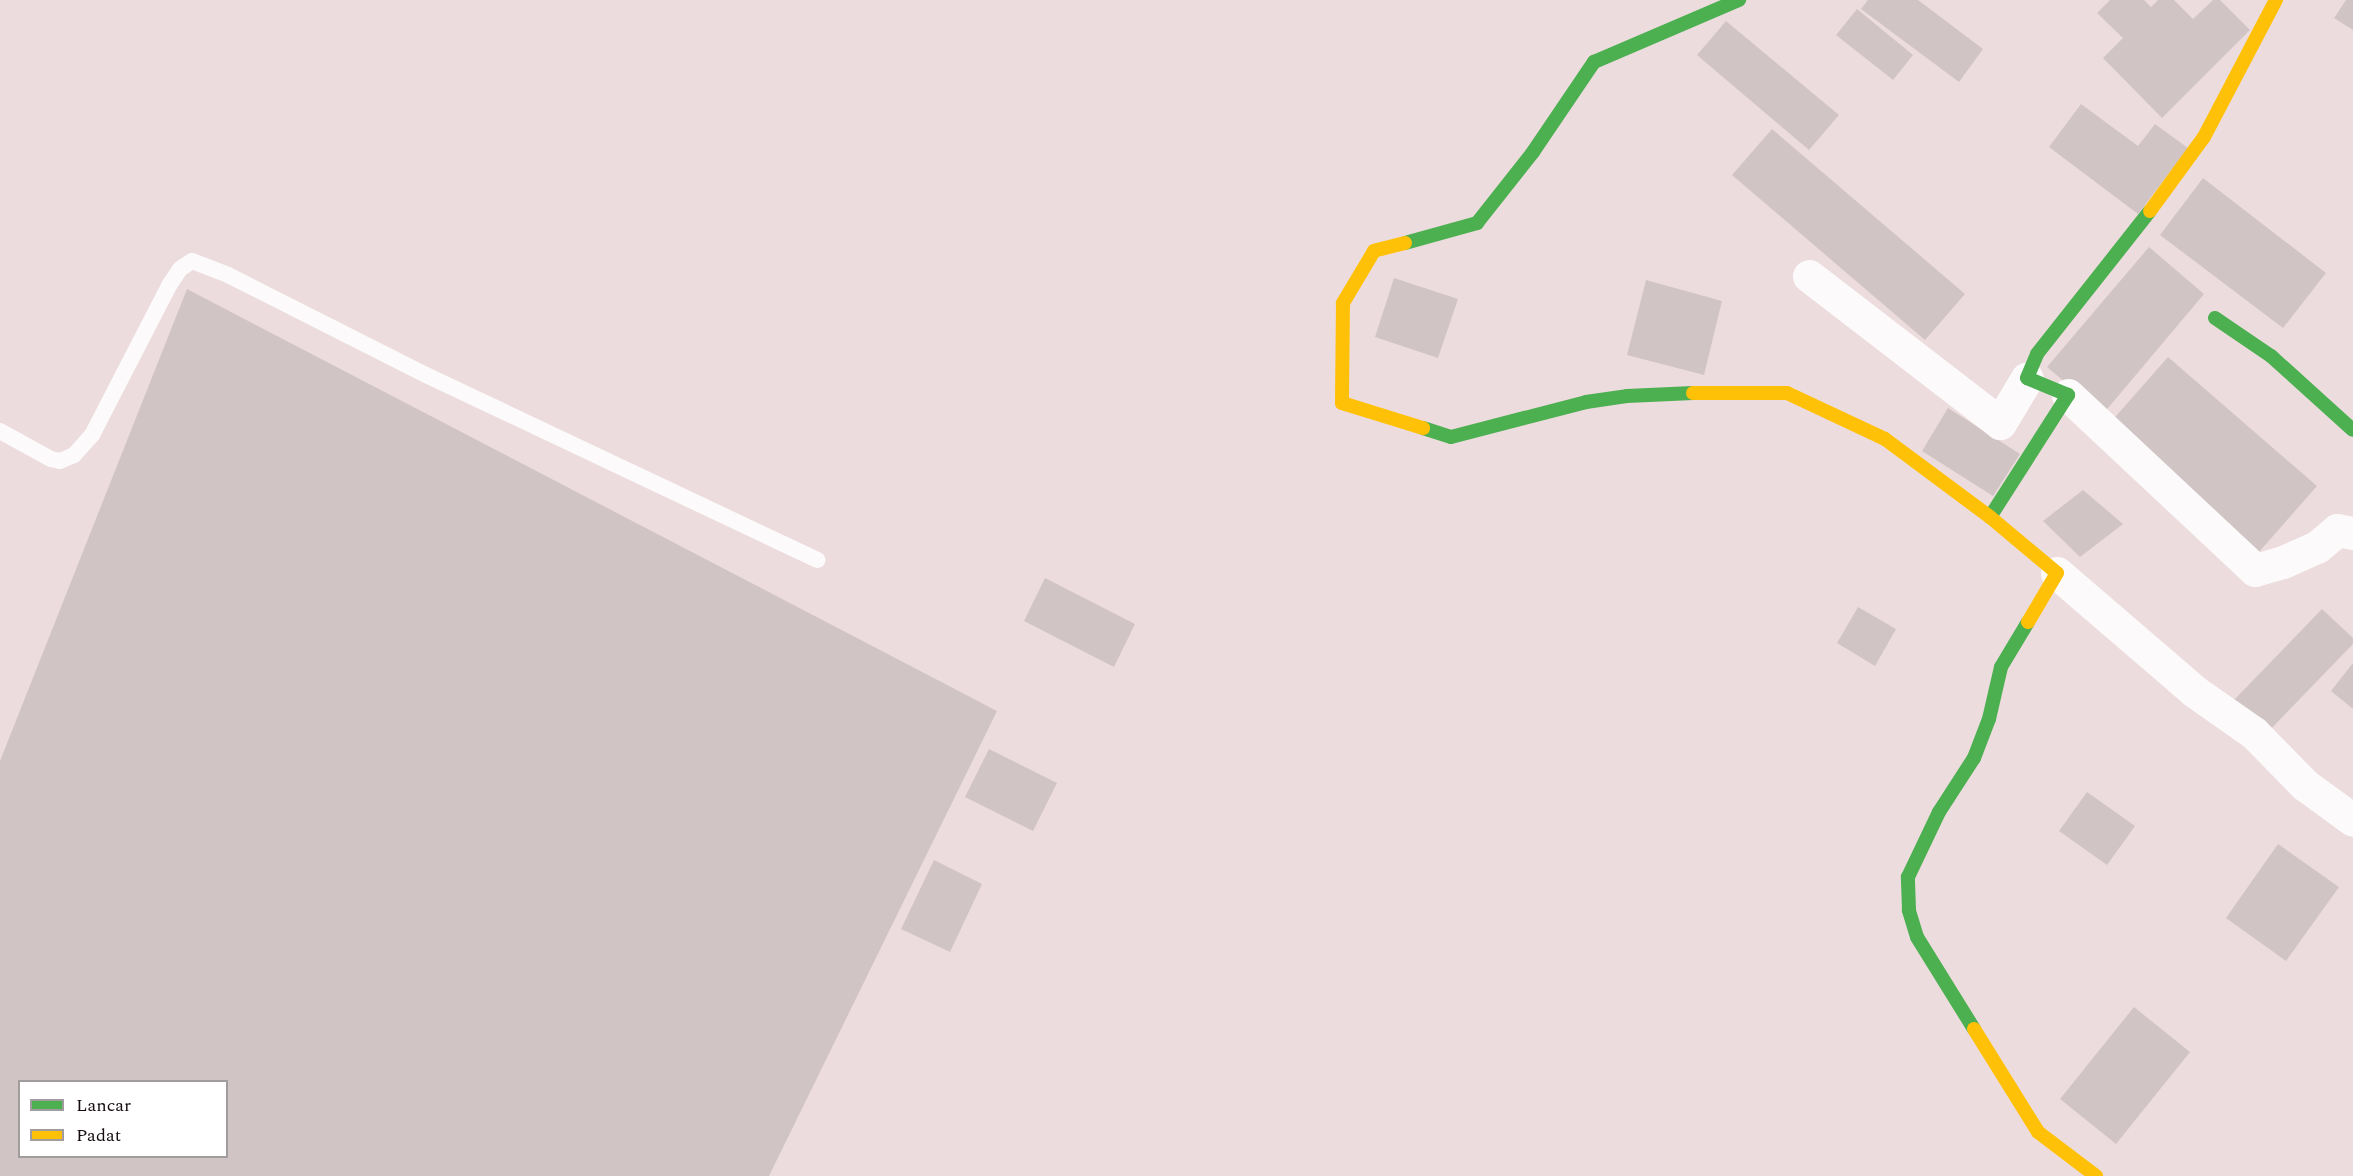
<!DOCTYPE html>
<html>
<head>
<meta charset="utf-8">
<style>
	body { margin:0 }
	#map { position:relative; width:2353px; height:1176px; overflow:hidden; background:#eddcde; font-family:Spectral,serif }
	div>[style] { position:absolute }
	.building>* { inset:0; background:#d1c4c5 }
	.lane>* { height:16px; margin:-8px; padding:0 8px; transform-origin:8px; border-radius:8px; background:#fcfafa }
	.street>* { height:33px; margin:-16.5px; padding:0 16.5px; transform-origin:16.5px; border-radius:16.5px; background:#fcfafa }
	.fast>* { height:14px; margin:-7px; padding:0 7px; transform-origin:7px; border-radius:7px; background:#4caf50 }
	.slow>* { height:14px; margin:-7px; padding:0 7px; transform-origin:7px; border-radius:7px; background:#ffc107 }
	span { translate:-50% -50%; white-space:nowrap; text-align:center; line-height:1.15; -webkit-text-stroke:6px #fff; paint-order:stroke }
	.legend { position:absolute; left:18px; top:1080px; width:210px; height:78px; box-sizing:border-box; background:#fff; border:2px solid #a19d9e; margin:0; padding:8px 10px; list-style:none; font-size:18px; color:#150b0c }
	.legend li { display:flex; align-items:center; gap:12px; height:30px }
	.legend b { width:30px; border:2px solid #a19d9e }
</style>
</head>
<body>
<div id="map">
	<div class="building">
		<i style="clip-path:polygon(1868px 0,1918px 0,1983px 49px,1959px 82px,1861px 9px)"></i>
		<i style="clip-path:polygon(2110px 0,2144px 0,2151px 7px,2158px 0,2174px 0,2193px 19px,2213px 0,2220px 0,2250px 30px,2162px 118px,2103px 58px,2123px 38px,2097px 13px)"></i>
		<i style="clip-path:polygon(2346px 0,2353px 0,2353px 30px,2334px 18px)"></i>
		<i style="clip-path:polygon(1857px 9px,1913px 55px,1893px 80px,1836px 35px)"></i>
		<i style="clip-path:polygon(1726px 21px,1839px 115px,1809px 150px,1697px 55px)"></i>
		<i style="clip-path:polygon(2081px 104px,2138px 146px,2155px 124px,2188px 148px,2138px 214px,2049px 147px)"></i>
		<i style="clip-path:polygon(1772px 129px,1965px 294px,1925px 340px,1732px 175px)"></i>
		<i style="clip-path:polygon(2203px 178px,2326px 273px,2283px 328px,2160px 235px)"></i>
		<i style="clip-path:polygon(2149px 247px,2204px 294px,2103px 414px,2047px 367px)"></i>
		<i style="clip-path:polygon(1394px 278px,1458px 299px,1438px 358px,1375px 337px)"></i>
		<i style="clip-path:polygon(1646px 280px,1722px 301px,1704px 375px,1627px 355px)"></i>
		<i style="clip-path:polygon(evenodd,187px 289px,997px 711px,769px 1176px,0 1176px,0 761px,187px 289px,20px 1082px,226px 1082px,226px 1156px,20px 1156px,20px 1082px)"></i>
		<i style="clip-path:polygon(2168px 357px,2317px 486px,2259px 552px,2110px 423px)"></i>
		<i style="clip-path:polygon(1948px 408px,2020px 454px,1993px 496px,1922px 451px)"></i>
		<i style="clip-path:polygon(2083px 490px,2123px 524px,2080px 557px,2043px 521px)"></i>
		<i style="clip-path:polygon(1045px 578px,1135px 624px,1114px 667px,1024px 621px)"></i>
		<i style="clip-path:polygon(1858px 607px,1896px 629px,1875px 666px,1837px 643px)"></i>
		<i style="clip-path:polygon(2322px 609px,2353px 638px,2353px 644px,2267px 733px,2233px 701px)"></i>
		<i style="clip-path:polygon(2353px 663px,2353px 709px,2331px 691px)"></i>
		<i style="clip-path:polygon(989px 749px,1057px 783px,1033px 831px,965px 797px)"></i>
		<i style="clip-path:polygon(2087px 792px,2135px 826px,2107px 865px,2059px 831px)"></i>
		<i style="clip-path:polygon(2278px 844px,2339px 887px,2286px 961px,2226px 918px)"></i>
		<i style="clip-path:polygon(934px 860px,982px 884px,950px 952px,901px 929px)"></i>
		<i style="clip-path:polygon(2134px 1007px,2190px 1052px,2116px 1144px,2060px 1099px)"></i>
	</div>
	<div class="lane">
		<i style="left:0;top:431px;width:58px;rotate:28.8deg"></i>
		<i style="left:51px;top:459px;width:9px;rotate:13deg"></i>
		<i style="left:60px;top:461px;width:15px;rotate:-23deg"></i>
		<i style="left:74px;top:455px;width:27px;rotate:-48deg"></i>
		<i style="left:92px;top:435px;width:170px;rotate:-62.7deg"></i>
		<i style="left:170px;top:284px;width:18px;rotate:-56deg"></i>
		<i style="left:180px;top:269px;width:14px;rotate:-34deg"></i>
		<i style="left:192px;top:261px;width:39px;rotate:21deg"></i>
		<i style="left:228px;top:275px;width:222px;rotate:26.8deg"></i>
		<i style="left:426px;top:375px;width:433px;rotate:25.3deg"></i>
	</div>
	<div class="street">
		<i style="left:1809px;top:276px;width:241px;rotate:37.6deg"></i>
		<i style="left:2000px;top:423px;width:52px;rotate:-59deg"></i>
		<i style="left:2068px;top:395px;width:256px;rotate:43.1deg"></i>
		<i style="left:2255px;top:570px;width:29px;rotate:-16deg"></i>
		<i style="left:2283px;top:562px;width:37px;rotate:-24deg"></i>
		<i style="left:2317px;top:547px;width:26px;rotate:-40deg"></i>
		<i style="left:2337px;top:530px;width:16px;rotate:11deg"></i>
		<i style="left:2057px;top:573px;width:181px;rotate:40.7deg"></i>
		<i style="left:2194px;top:691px;width:73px;rotate:35deg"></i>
		<i style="left:2254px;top:733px;width:73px;rotate:45.6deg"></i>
		<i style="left:2305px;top:785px;width:59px;rotate:36.1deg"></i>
	</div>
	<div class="fast">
		<i style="left:1405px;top:243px;width:75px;rotate:-15.5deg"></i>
		<i style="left:1477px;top:223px;width:90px;rotate:-51.7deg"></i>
		<i style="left:1533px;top:152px;width:109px;rotate:-55.9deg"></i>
		<i style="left:1594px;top:62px;width:158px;rotate:-23.2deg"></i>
		<i style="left:2215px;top:318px;width:68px;rotate:34.2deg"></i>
		<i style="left:2271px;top:356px;width:110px;rotate:42.1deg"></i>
		<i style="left:1423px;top:428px;width:29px;rotate:18deg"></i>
		<i style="left:1451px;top:437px;width:139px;rotate:-14.5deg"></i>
		<i style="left:1586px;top:402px;width:41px;rotate:-8.3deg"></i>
		<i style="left:1627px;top:396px;width:66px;rotate:-2.6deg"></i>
		<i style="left:1990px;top:517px;width:145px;rotate:-57.4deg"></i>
		<i style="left:2068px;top:395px;width:44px;rotate:-157.5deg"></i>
		<i style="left:2027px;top:378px;width:26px;rotate:-67deg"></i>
		<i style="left:2037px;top:354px;width:182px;rotate:-51.7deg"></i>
		<i style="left:1974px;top:1029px;width:108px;rotate:-121.8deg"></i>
		<i style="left:1917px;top:937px;width:28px;rotate:-107deg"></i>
		<i style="left:1909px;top:910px;width:33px;rotate:-92deg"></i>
		<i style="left:1908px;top:877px;width:72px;rotate:-64.5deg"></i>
		<i style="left:1939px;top:812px;width:64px;rotate:-57.1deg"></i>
		<i style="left:1974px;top:758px;width:42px;rotate:-69deg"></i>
		<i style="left:1989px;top:719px;width:53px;rotate:-77deg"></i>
		<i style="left:2001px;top:667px;width:52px;rotate:-59deg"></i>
	</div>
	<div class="slow">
		<i style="left:2150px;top:211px;width:92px;rotate:-53.9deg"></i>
		<i style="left:2204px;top:137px;width:155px;rotate:-62.3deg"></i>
		<i style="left:1405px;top:243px;width:32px;rotate:166deg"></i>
		<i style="left:1374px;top:251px;width:61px;rotate:120.8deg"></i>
		<i style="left:1343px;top:303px;width:100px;rotate:90.6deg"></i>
		<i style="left:1342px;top:403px;width:85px;rotate:17.2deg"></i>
		<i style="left:1693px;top:393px;width:94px"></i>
		<i style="left:1787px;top:393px;width:108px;rotate:25.1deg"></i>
		<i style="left:1885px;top:439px;width:131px;rotate:36.6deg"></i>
		<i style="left:1990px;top:517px;width:87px;rotate:39.9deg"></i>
		<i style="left:2057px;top:573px;width:57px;rotate:120.6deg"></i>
		<i style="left:1974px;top:1029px;width:121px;rotate:58.1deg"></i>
		<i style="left:2038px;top:1132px;width:73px;rotate:37.2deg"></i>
	</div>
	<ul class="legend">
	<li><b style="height:8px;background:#4caf50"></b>Lancar</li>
	<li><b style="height:8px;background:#ffc107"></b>Padat</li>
	</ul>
</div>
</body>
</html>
